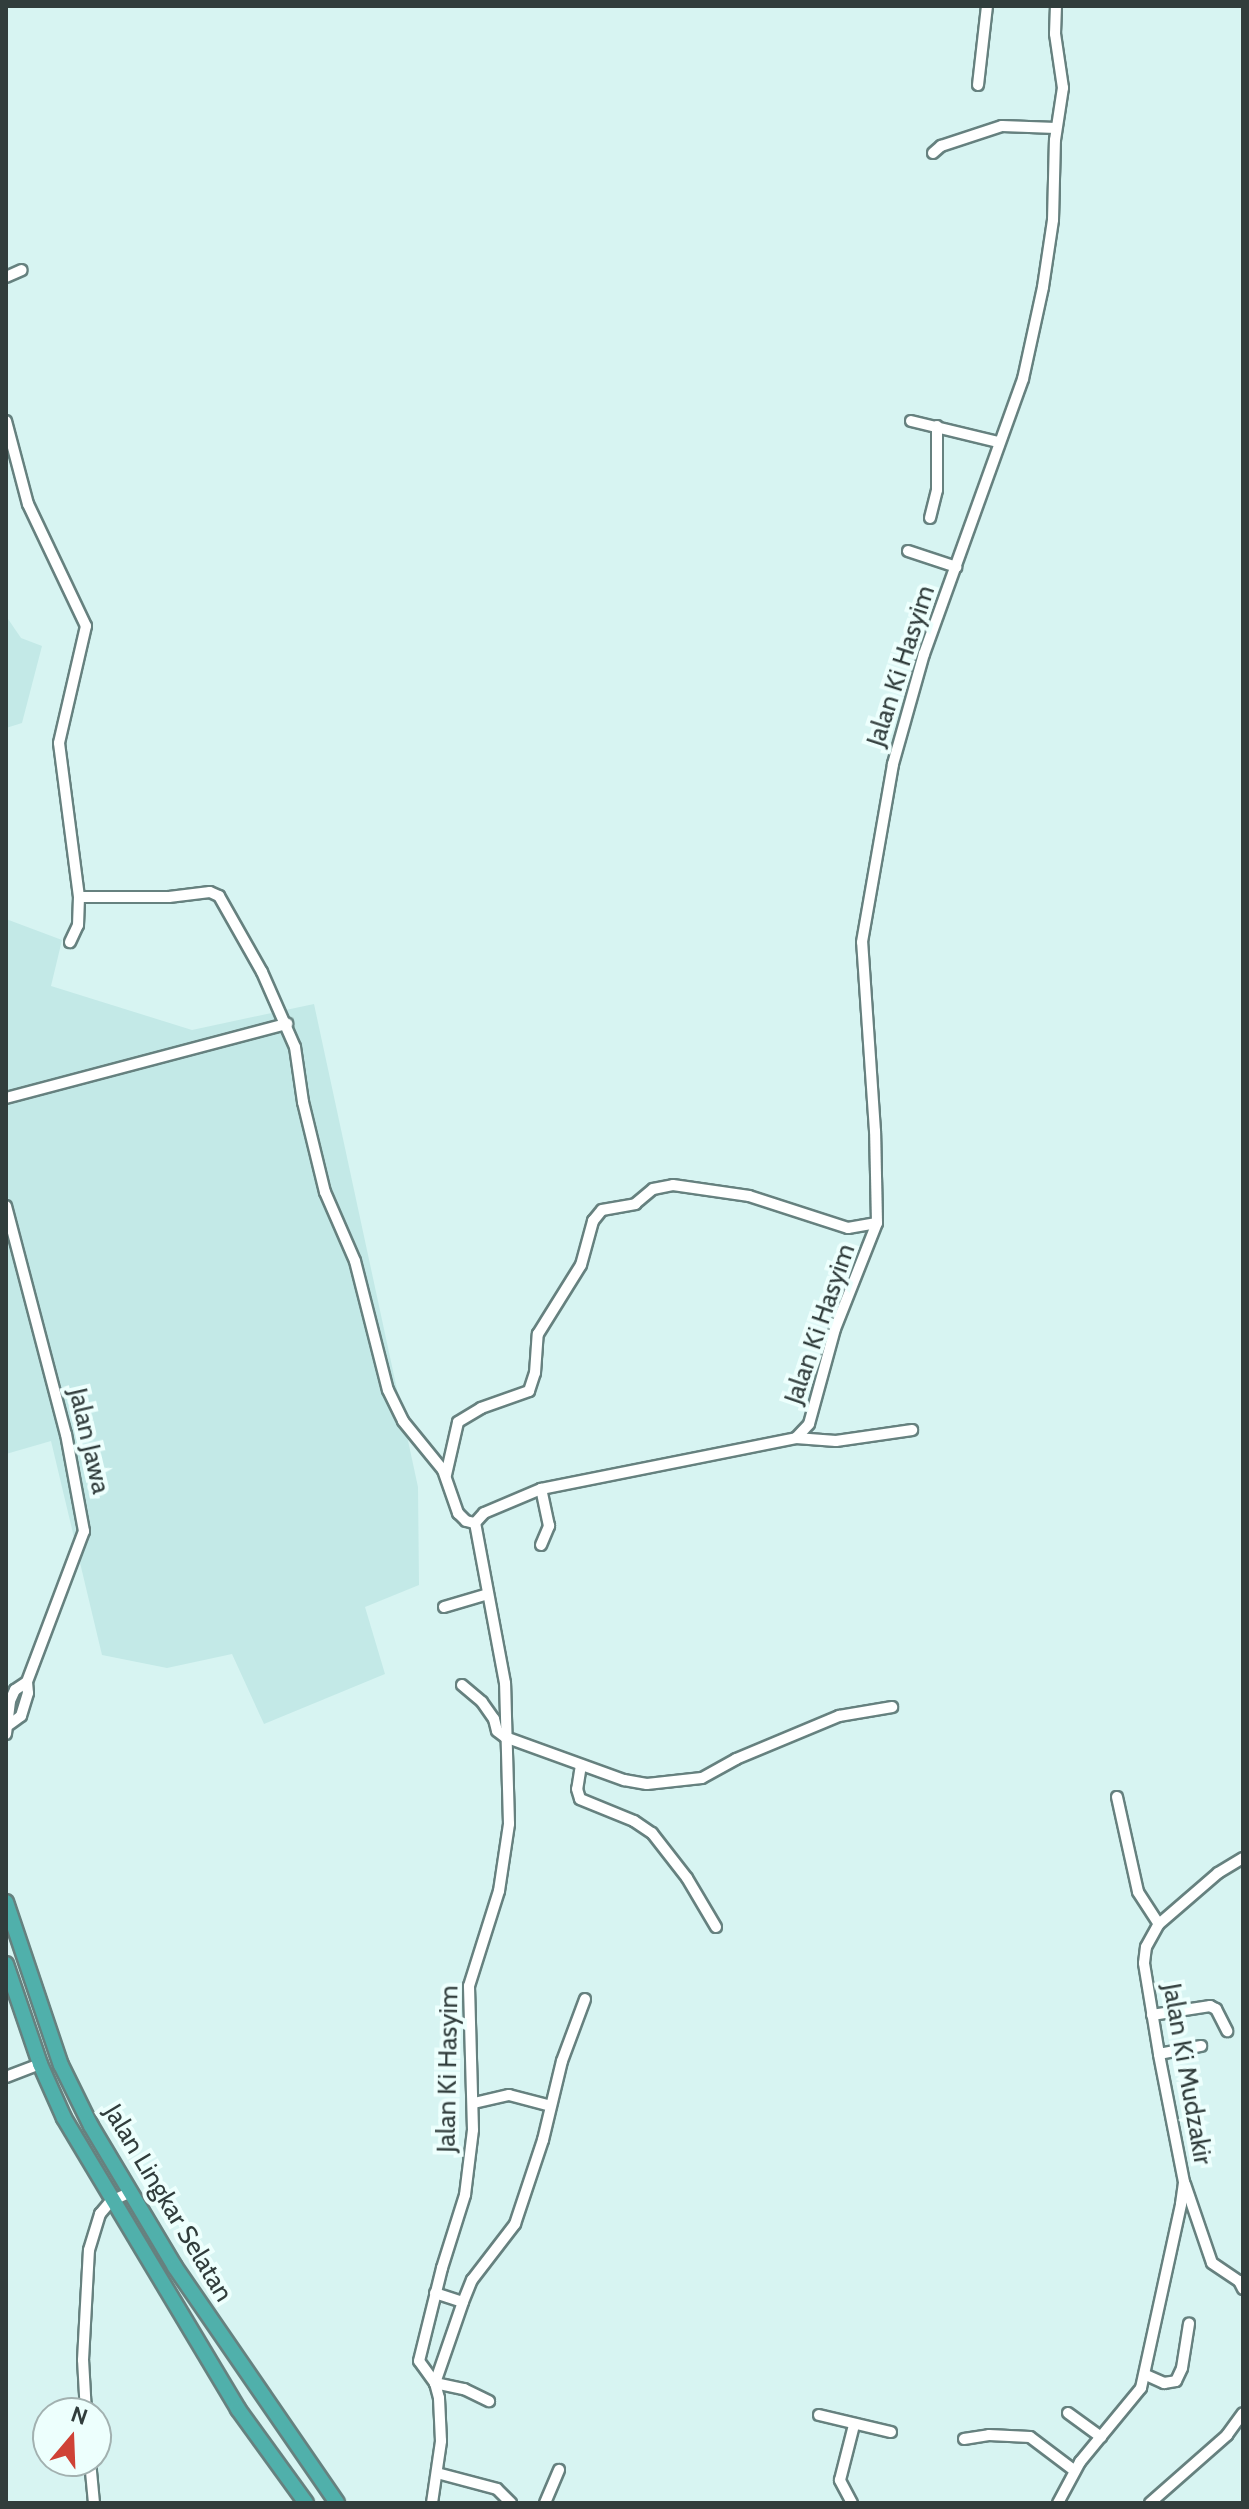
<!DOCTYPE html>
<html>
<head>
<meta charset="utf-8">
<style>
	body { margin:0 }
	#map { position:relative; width:1249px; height:2509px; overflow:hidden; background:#d7f4f2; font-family:Cabin,sans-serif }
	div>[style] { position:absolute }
	.built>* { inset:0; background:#c3e9e7 }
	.roads { filter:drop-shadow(2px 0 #66817f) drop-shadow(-2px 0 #66817f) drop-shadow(0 2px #66817f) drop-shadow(0 -2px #66817f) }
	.minor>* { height:10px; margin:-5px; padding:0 5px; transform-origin:5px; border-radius:5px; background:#fff }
	.highway>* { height:14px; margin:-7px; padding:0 7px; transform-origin:7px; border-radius:7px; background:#50b0ab }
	span { translate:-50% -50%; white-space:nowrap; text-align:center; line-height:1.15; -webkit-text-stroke:8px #edfffd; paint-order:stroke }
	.street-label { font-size:26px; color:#313d3c }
	.frame { position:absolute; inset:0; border:8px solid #313d3c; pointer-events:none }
	.north { position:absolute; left:32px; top:2397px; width:80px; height:80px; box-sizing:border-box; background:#edfffd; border:2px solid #a2b1b0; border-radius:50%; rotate:19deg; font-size:22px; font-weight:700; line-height:32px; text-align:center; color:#313d3c }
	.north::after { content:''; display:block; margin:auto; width:28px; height:36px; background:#cf4236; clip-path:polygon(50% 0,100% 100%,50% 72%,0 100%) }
</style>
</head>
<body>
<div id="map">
	<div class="built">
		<i style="clip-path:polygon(6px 616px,21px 638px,42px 646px,22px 723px,6px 728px)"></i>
		<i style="clip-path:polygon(6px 919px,62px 940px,51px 986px,192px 1030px,314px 1004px,418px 1487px,419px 1585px,365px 1607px,385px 1674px,264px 1724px,232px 1654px,167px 1668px,102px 1655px,51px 1441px,6px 1454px)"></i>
	</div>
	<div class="roads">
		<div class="minor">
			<i style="left:978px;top:85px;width:80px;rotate:-83.5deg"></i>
			<i style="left:933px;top:153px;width:11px;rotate:-41deg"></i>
			<i style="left:941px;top:146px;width:64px;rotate:-18.2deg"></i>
			<i style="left:1002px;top:126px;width:54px;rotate:2.1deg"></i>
			<i style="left:6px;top:277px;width:17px;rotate:-24deg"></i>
			<i style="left:6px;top:421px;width:86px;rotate:75.2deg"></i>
			<i style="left:28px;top:504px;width:135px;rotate:64.6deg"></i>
			<i style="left:86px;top:626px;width:120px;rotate:103deg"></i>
			<i style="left:59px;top:743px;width:155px;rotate:82.6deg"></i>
			<i style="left:79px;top:897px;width:28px;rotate:92deg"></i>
			<i style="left:78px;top:925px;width:19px;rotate:115deg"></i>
			<i style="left:911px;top:421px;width:89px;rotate:13.6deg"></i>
			<i style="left:930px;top:518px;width:29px;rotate:-76deg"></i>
			<i style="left:937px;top:490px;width:64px;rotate:-90deg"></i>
			<i style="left:908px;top:551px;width:51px;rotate:18.4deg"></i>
			<i style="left:79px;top:897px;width:90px"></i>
			<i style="left:169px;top:897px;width:41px;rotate:-7deg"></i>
			<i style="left:210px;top:892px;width:10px;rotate:24deg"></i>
			<i style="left:219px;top:896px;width:87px;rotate:60.5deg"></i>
			<i style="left:262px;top:972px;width:82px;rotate:66.3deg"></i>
			<i style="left:295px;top:1047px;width:56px;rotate:81.7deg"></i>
			<i style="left:303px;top:1102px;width:93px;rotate:76.3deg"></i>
			<i style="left:325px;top:1192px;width:75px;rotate:66.5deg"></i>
			<i style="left:355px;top:1261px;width:133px;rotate:75.7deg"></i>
			<i style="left:388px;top:1390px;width:34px;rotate:64deg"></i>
			<i style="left:403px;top:1421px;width:63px;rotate:50.8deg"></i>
			<i style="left:443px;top:1470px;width:46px;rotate:70.8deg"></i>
			<i style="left:458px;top:1513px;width:11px;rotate:45deg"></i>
			<i style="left:466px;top:1521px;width:9px;rotate:13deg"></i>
			<i style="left:6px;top:1098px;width:291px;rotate:-14.8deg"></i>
			<i style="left:6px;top:1206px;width:236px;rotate:75.3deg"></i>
			<i style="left:66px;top:1434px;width:99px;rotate:79.5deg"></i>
			<i style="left:84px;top:1531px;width:161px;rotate:110.7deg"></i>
			<i style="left:27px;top:1682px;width:11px;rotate:85deg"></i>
			<i style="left:28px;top:1693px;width:24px;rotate:107deg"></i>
			<i style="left:21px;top:1716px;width:14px;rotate:144deg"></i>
			<i style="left:796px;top:1438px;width:40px;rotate:4.3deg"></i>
			<i style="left:836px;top:1441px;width:77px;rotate:-8.2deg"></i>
			<i style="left:446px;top:1475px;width:54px;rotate:-77.2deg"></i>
			<i style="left:458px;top:1422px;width:27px;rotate:-31deg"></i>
			<i style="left:481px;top:1408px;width:51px;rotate:-19.5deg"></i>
			<i style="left:529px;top:1391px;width:19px;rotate:-72deg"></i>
			<i style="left:535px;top:1373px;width:39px;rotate:-86deg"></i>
			<i style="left:538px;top:1334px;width:81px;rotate:-58.1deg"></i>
			<i style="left:581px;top:1265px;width:46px;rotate:-74.7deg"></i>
			<i style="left:593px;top:1221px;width:14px;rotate:-51deg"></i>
			<i style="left:602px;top:1210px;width:34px;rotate:-10deg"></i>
			<i style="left:635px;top:1204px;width:23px;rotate:-40deg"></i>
			<i style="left:653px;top:1189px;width:20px;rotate:-11deg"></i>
			<i style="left:673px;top:1185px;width:77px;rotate:8.2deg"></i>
			<i style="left:749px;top:1196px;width:104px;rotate:17.9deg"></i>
			<i style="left:848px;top:1228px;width:29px;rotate:-10deg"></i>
			<i style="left:541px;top:1545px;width:21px;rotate:-67deg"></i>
			<i style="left:549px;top:1526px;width:38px;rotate:-102deg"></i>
			<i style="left:444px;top:1607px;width:46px;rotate:-16.5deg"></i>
			<i style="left:462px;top:1685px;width:26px;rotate:40deg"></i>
			<i style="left:482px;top:1702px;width:21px;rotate:55deg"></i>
			<i style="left:494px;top:1719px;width:12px;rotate:76deg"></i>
			<i style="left:497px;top:1731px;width:10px;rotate:37deg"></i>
			<i style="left:505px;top:1737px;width:127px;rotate:19.9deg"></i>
			<i style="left:624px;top:1780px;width:23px;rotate:10deg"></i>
			<i style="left:647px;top:1784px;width:55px;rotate:-6.2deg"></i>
			<i style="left:702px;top:1778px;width:39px;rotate:-29deg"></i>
			<i style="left:736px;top:1759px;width:112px;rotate:-22.7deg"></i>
			<i style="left:839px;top:1716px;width:54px;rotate:-9.6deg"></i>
			<i style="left:6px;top:1734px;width:33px;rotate:-83deg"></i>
			<i style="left:10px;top:1701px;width:12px;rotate:-66deg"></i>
			<i style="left:15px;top:1690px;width:14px;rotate:-34deg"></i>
			<i style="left:581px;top:1765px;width:24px;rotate:99deg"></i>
			<i style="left:577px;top:1789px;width:10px;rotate:73deg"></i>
			<i style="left:580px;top:1799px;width:58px;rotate:22.2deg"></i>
			<i style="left:634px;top:1821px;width:22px;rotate:34deg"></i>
			<i style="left:652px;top:1833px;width:57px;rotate:52.1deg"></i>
			<i style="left:687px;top:1878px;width:57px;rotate:59.4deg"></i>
			<i style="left:1117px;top:1797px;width:97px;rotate:77.5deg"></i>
			<i style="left:1138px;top:1892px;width:38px;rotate:57deg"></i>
			<i style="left:1152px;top:2015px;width:59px;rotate:-8.8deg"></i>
			<i style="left:1210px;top:2006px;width:7px;rotate:27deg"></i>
			<i style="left:1216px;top:2009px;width:25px;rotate:63deg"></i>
			<i style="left:1159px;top:2054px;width:43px;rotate:-10.8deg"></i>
			<i style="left:6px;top:2077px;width:36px;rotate:-21deg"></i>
			<i style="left:474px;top:2103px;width:36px;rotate:-13deg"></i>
			<i style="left:509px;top:2095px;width:43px;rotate:14.7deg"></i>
			<i style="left:1185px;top:2184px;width:83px;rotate:71.1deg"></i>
			<i style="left:1212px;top:2263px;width:32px;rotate:34deg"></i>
			<i style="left:1239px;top:2281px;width:9px;rotate:63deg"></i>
			<i style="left:435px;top:2293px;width:29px;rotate:18deg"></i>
			<i style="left:463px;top:2302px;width:24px;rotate:-68deg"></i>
			<i style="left:472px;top:2280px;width:71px;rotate:-52.5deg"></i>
			<i style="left:515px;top:2224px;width:89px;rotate:-71.6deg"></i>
			<i style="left:543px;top:2140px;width:81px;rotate:-76.5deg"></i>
			<i style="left:562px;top:2061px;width:66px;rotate:-69.6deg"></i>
			<i style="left:463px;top:2302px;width:86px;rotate:109.1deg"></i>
			<i style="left:435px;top:2383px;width:30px;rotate:12deg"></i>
			<i style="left:464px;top:2389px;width:28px;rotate:26deg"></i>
			<i style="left:1146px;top:2375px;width:20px;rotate:24deg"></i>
			<i style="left:1164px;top:2383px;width:12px;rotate:-9deg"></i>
			<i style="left:1176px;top:2381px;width:14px;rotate:-65deg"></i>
			<i style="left:1182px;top:2368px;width:45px;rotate:-81deg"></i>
			<i style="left:86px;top:2413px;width:53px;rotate:-93.2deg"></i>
			<i style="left:83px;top:2360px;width:110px;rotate:-86.9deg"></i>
			<i style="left:89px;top:2250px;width:38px;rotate:-73deg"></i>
			<i style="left:100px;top:2214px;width:17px;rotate:-50deg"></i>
			<i style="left:111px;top:2201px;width:22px;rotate:-24deg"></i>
			<i style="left:1068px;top:2413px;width:41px;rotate:36deg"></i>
			<i style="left:819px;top:2415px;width:74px;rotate:13.3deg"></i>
			<i style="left:964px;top:2439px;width:25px;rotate:-9deg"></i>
			<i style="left:989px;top:2435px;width:41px;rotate:2.8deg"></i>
			<i style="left:1030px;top:2437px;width:56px;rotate:37.1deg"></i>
			<i style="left:90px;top:2461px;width:42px;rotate:84.6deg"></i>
			<i style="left:437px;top:2473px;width:62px;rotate:14.9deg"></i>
			<i style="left:497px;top:2489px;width:20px;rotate:45deg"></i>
			<i style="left:432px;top:2503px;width:63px;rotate:-81.7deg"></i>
			<i style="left:441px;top:2441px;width:43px;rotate:-92.7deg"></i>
			<i style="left:439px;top:2398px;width:16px;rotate:-105deg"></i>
			<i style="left:435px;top:2383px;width:27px;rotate:-126deg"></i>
			<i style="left:419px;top:2361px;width:96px;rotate:-76.1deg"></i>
			<i style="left:442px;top:2268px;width:77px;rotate:-72.5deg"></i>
			<i style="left:465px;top:2195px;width:65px;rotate:-83deg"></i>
			<i style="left:473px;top:2130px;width:144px;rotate:-91.6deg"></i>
			<i style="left:469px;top:1986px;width:100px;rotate:-72.5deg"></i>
			<i style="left:499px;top:1891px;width:68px;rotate:-81.5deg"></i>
			<i style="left:509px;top:1824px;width:141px;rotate:-91.6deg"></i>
			<i style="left:505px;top:1683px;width:163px;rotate:-100.6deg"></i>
			<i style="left:475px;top:1523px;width:13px;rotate:-48deg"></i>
			<i style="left:484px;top:1513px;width:62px;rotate:-22.8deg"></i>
			<i style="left:541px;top:1489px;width:260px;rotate:-11.3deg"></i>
			<i style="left:796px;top:1438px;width:19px;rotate:-47deg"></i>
			<i style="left:809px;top:1424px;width:98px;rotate:-74.7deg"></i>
			<i style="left:835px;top:1329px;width:114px;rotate:-68.4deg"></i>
			<i style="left:877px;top:1223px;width:92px;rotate:-91.2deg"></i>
			<i style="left:875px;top:1131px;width:189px;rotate:-93.9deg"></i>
			<i style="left:862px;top:942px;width:181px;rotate:-80.1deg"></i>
			<i style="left:893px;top:764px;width:114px;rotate:-74.3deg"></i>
			<i style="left:924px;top:654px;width:292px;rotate:-70.2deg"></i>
			<i style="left:1023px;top:379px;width:94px;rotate:-77.7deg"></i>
			<i style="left:1043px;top:287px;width:68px;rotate:-81.5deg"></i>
			<i style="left:1053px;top:220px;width:80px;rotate:-88.6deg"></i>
			<i style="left:1055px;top:140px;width:53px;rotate:-81.3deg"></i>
			<i style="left:1063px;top:88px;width:55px;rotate:-98.4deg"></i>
			<i style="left:1055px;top:34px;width:28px;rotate:-88deg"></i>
			<i style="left:545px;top:2503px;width:36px;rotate:-67deg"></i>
			<i style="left:852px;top:2503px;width:26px;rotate:-118deg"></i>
			<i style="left:840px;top:2480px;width:57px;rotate:-75.7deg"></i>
			<i style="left:1058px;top:2503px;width:47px;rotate:-61.8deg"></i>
			<i style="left:1080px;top:2462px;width:96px;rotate:-50.5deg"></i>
			<i style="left:1141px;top:2388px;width:188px;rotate:-77.7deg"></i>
			<i style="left:1181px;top:2204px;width:22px;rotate:-82deg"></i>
			<i style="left:1184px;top:2182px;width:130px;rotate:-101.1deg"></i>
			<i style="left:1159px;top:2054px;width:92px;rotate:-99.4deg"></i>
			<i style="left:1144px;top:1963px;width:16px;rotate:-83deg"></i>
			<i style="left:1146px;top:1947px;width:26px;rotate:-61deg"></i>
			<i style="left:1159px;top:1924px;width:78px;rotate:-40.8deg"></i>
			<i style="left:1218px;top:1873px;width:29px;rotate:-31deg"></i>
			<i style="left:1150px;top:2503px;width:103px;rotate:-41.4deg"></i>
			<i style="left:1227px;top:2435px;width:27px;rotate:-54deg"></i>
		</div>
		<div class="highway">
			<i style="left:6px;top:1902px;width:172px;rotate:71.4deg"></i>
			<i style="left:61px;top:2065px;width:68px;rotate:63.8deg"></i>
			<i style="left:91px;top:2126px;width:164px;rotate:59.2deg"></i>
			<i style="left:175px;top:2267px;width:286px;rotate:55.5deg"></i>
			<i style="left:6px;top:1964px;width:106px;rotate:71.2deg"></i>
			<i style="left:40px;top:2064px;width:59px;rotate:66deg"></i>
			<i style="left:64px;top:2118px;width:339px;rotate:59.1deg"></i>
			<i style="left:238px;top:2409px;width:116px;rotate:54.1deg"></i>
		</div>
	</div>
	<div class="street-label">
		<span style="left:901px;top:666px;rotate:-72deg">Jalan Ki Hasyim</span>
		<span style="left:820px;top:1324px;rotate:-71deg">Jalan Ki Hasyim</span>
		<span style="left:89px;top:1441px;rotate:77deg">Jalan Jawa</span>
		<span style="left:448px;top:2069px;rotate:-89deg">Jalan Ki Hasyim</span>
		<span style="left:1187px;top:2074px;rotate:80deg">Jalan Ki Mudzakir</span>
		<span style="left:168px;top:2203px;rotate:59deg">Jalan Lingkar Selatan</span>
	</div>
	<div class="frame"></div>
	<div class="north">N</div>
</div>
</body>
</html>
